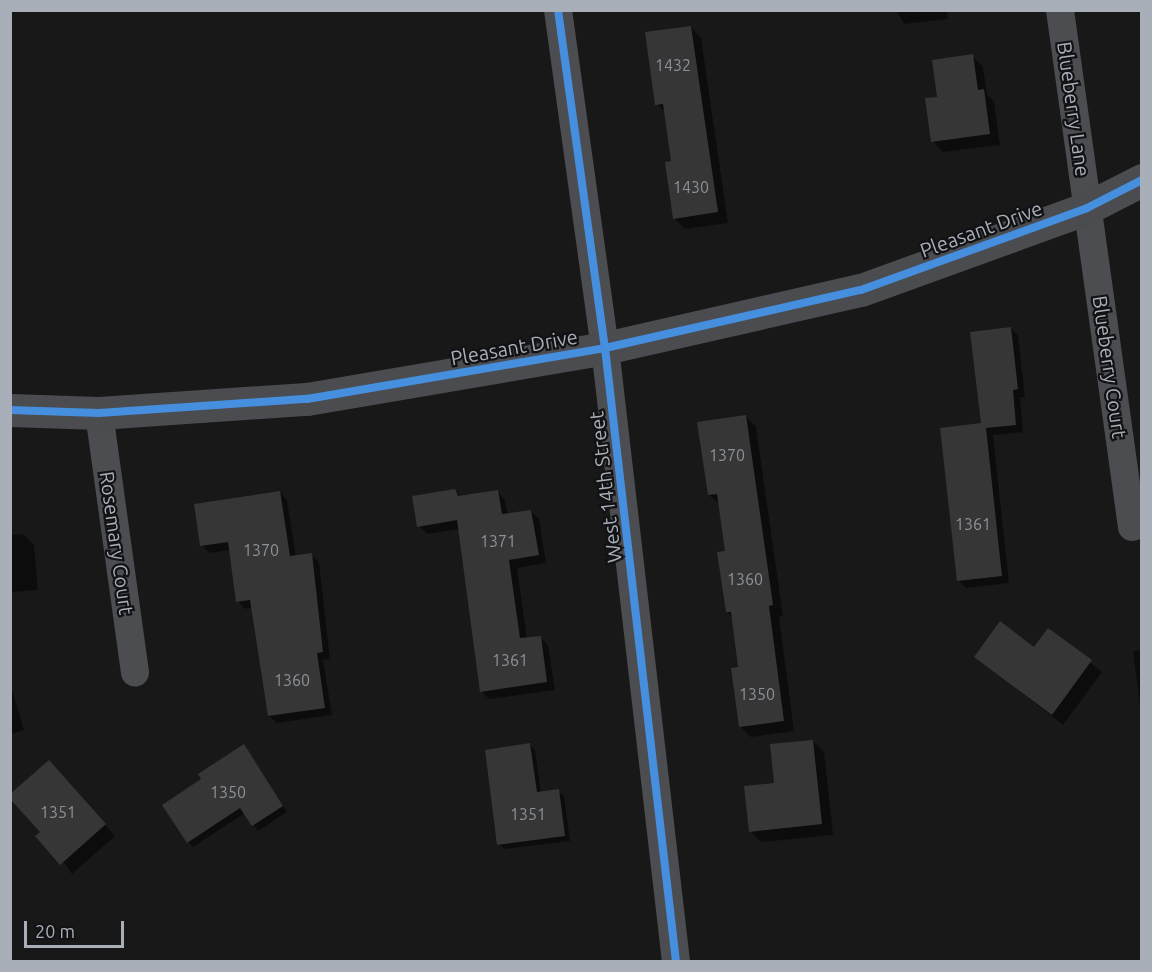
<!DOCTYPE html>
<html>
<head>
<meta charset="utf-8">
<style>
	body { margin:0 }
	#map { position:relative; width:1152px; height:972px; overflow:hidden; background:#181818; font-family:Ubuntu,sans-serif }
	div>[style] { position:absolute }
	.shadow>* { inset:0; background:#0007 }
	.building>* { inset:0; background:#363637 }
	.street>* { height:28px; margin:-14px; padding:0 14px; transform-origin:14px; border-radius:14px; background:#4b4d51 }
	.secondary>* { height:33px; margin:-16.5px; padding:0 16.5px; transform-origin:16.5px; border-radius:16.5px; background:#4a4c4f }
	.cycleway>* { height:8px; margin:-4px; padding:0 4px; transform-origin:4px; border-radius:4px; background:#468fdf }
	span { translate:-50% -50%; white-space:nowrap; text-align:center; line-height:1.15; -webkit-text-stroke:4.5px #121214; paint-order:stroke }
	.number-label { font-size:16px; color:#8c9198 }
	.number-label span { -webkit-text-stroke-width:0 }
	.street-label { font-size:20px; color:#a8afb9 }
	.frame { position:absolute; inset:0; border:12px solid #a8afb9; pointer-events:none }
	.scale { position:absolute; left:24px; top:921px; width:100px; height:27px; box-sizing:border-box; border:3px solid #a8afb9; border-top:0; padding-left:8px; font-size:18px; line-height:21px; white-space:nowrap; color:#a8afb9; -webkit-text-stroke:4px #121214; paint-order:stroke }
</style>
</head>
<body>
<div id="map">
	<div class="shadow">
		<i style="clip-path:polygon(896px 10px,947px 10px,948px 19px,904px 24px)"></i>
		<i style="clip-path:polygon(691px 27px,701px 38px,728px 223px,685px 229px,674px 218px,673px 162px,666px 113px,657px 104px)"></i>
		<i style="clip-path:polygon(972px 56px,983px 67px,987px 94px,994px 102px,1000px 145px,943px 152px,933px 141px,939px 98px)"></i>
		<i style="clip-path:polygon(1011px 328px,1018px 336px,1025px 397px,1020px 397px,1023px 432px,993px 435px,1009px 583px,966px 588px,958px 580px,982px 424px)"></i>
		<i style="clip-path:polygon(745px 416px,756px 427px,783px 616px,779px 617px,794px 731px,751px 737px,740px 726px,740px 669px,733px 618px,727px 612px,727px 552px,720px 505px,709px 495px)"></i>
		<i style="clip-path:polygon(455px 491px,461px 497px,497px 491px,505px 500px,508px 515px,531px 511px,539px 519px,546px 563px,517px 568px,527px 639px,540px 637px,548px 645px,555px 690px,489px 699px,481px 691px,460px 529px,427px 534px,419px 526px)"></i>
		<i style="clip-path:polygon(280px 492px,287px 500px,296px 557px,311px 555px,319px 562px,330px 659px,323px 660px,332px 715px,277px 723px,269px 716px,253px 607px,245px 609px,238px 601px,230px 550px,209px 553px,202px 545px)"></i>
		<i style="clip-path:polygon(23px 534px,34px 545px,38px 590px,10px 592px,10px 535px)"></i>
		<i style="clip-path:polygon(1048px 630px,1102px 672px,1063px 725px,976px 657px,1034px 649px)"></i>
		<i style="clip-path:polygon(1142px 650px,1142px 719px,1133px 651px)"></i>
		<i style="clip-path:polygon(10px 683px,24px 730px,10px 734px)"></i>
		<i style="clip-path:polygon(813px 741px,824px 752px,833px 835px,761px 842px,750px 831px,776px 784px)"></i>
		<i style="clip-path:polygon(530px 745px,535px 750px,541px 793px,558px 791px,564px 796px,570px 841px,504px 849px,499px 844px)"></i>
		<i style="clip-path:polygon(244px 746px,287px 812px,258px 831px,245px 813px,193px 847px,188px 842px)"></i>
		<i style="clip-path:polygon(60px 773px,115px 836px,72px 874px,42px 833px)"></i>
	</div>
	<div class="building">
		<i style="clip-path:polygon(691px 26px,718px 212px,673px 219px,665px 162px,671px 161px,663px 104px,655px 105px,645px 32px)"></i>
		<i style="clip-path:polygon(973px 54px,978px 90px,984px 89px,990px 134px,931px 142px,925px 98px,937px 97px,932px 60px)"></i>
		<i style="clip-path:polygon(1011px 327px,1018px 389px,1013px 390px,1016px 425px,986px 428px,1002px 576px,957px 581px,940px 428px,981px 423px,970px 332px)"></i>
		<i style="clip-path:polygon(746px 415px,773px 605px,769px 606px,784px 721px,739px 727px,731px 668px,738px 667px,731px 612px,726px 612px,717px 552px,725px 551px,717px 494px,708px 495px,697px 422px)"></i>
		<i style="clip-path:polygon(455px 489px,458px 496px,498px 490px,502px 514px,531px 510px,539px 555px,509px 560px,520px 638px,541px 636px,547px 682px,480px 692px,457px 520px,417px 527px,412px 496px)"></i>
		<i style="clip-path:polygon(280px 491px,290px 556px,312px 553px,323px 652px,317px 653px,325px 708px,268px 716px,250px 600px,236px 602px,228px 542px,200px 546px,194px 504px)"></i>
		<i style="clip-path:polygon(1000px 621px,1034px 647px,1048px 628px,1092px 660px,1052px 715px,974px 657px)"></i>
		<i style="clip-path:polygon(813px 740px,822px 824px,749px 832px,744px 786px,774px 783px,770px 744px)"></i>
		<i style="clip-path:polygon(530px 743px,537px 792px,559px 789px,565px 836px,497px 845px,485px 750px)"></i>
		<i style="clip-path:polygon(244px 744px,283px 806px,252px 826px,240px 808px,187px 843px,162px 805px,201px 779px,198px 774px)"></i>
		<i style="clip-path:polygon(49px 760px,106px 824px,60px 865px,35px 836px,40px 832px,10px 799px,10px 794px)"></i>
	</div>
	<div class="street">
		<i style="left:558px;top:10px;width:341px;rotate:82.1deg"></i>
		<i style="left:605px;top:348px;width:618px;rotate:83.4deg"></i>
		<i style="left:1060px;top:10px;width:522px;rotate:82.07deg"></i>
		<i style="left:99px;top:413px;width:262px;rotate:82.1deg"></i>
	</div>
	<div class="secondary">
		<i style="left:10px;top:410px;width:89px;rotate:1.9deg"></i>
		<i style="left:99px;top:413px;width:208px;rotate:-3.9deg"></i>
		<i style="left:307px;top:399px;width:302px;rotate:-9.7deg"></i>
		<i style="left:605px;top:348px;width:262px;rotate:-12.8deg"></i>
		<i style="left:861px;top:290px;width:240px;rotate:-19.9deg"></i>
		<i style="left:1087px;top:208px;width:62px;rotate:-27deg"></i>
	</div>
	<div class="cycleway">
		<i style="left:558px;top:10px;width:341px;rotate:82.1deg"></i>
		<i style="left:605px;top:348px;width:618px;rotate:83.4deg"></i>
		<i style="left:10px;top:410px;width:89px;rotate:1.9deg"></i>
		<i style="left:99px;top:413px;width:208px;rotate:-3.9deg"></i>
		<i style="left:307px;top:399px;width:302px;rotate:-9.7deg"></i>
		<i style="left:605px;top:348px;width:262px;rotate:-12.8deg"></i>
		<i style="left:861px;top:290px;width:240px;rotate:-19.9deg"></i>
		<i style="left:1087px;top:208px;width:62px;rotate:-27deg"></i>
	</div>
	<div class="number-label">
		<span style="left:673px;top:65px">1432</span>
		<span style="left:691px;top:187px">1430</span>
		<span style="left:727px;top:455px">1370</span>
		<span style="left:973px;top:524px">1361</span>
		<span style="left:498px;top:541px">1371</span>
		<span style="left:261px;top:550px">1370</span>
		<span style="left:745px;top:579px">1360</span>
		<span style="left:510px;top:660px">1361</span>
		<span style="left:292px;top:680px">1360</span>
		<span style="left:757px;top:694px">1350</span>
		<span style="left:228px;top:792px">1350</span>
		<span style="left:58px;top:812px">1351</span>
		<span style="left:528px;top:814px">1351</span>
	</div>
	<div class="street-label">
		<span style="left:1074px;top:109px;rotate:82deg">Blueberry Lane</span>
		<span style="left:981px;top:229px;rotate:-20deg">Pleasant Drive</span>
		<span style="left:514px;top:347px;rotate:-10deg">Pleasant Drive</span>
		<span style="left:1110px;top:367px;rotate:82deg">Blueberry Court</span>
		<span style="left:605px;top:487px;rotate:-97deg">West 14th Street</span>
		<span style="left:117px;top:543px;rotate:82deg">Rosemary Court</span>
	</div>
	<div class="frame"></div>
	<div class="scale">20 m</div>
</div>
</body>
</html>
